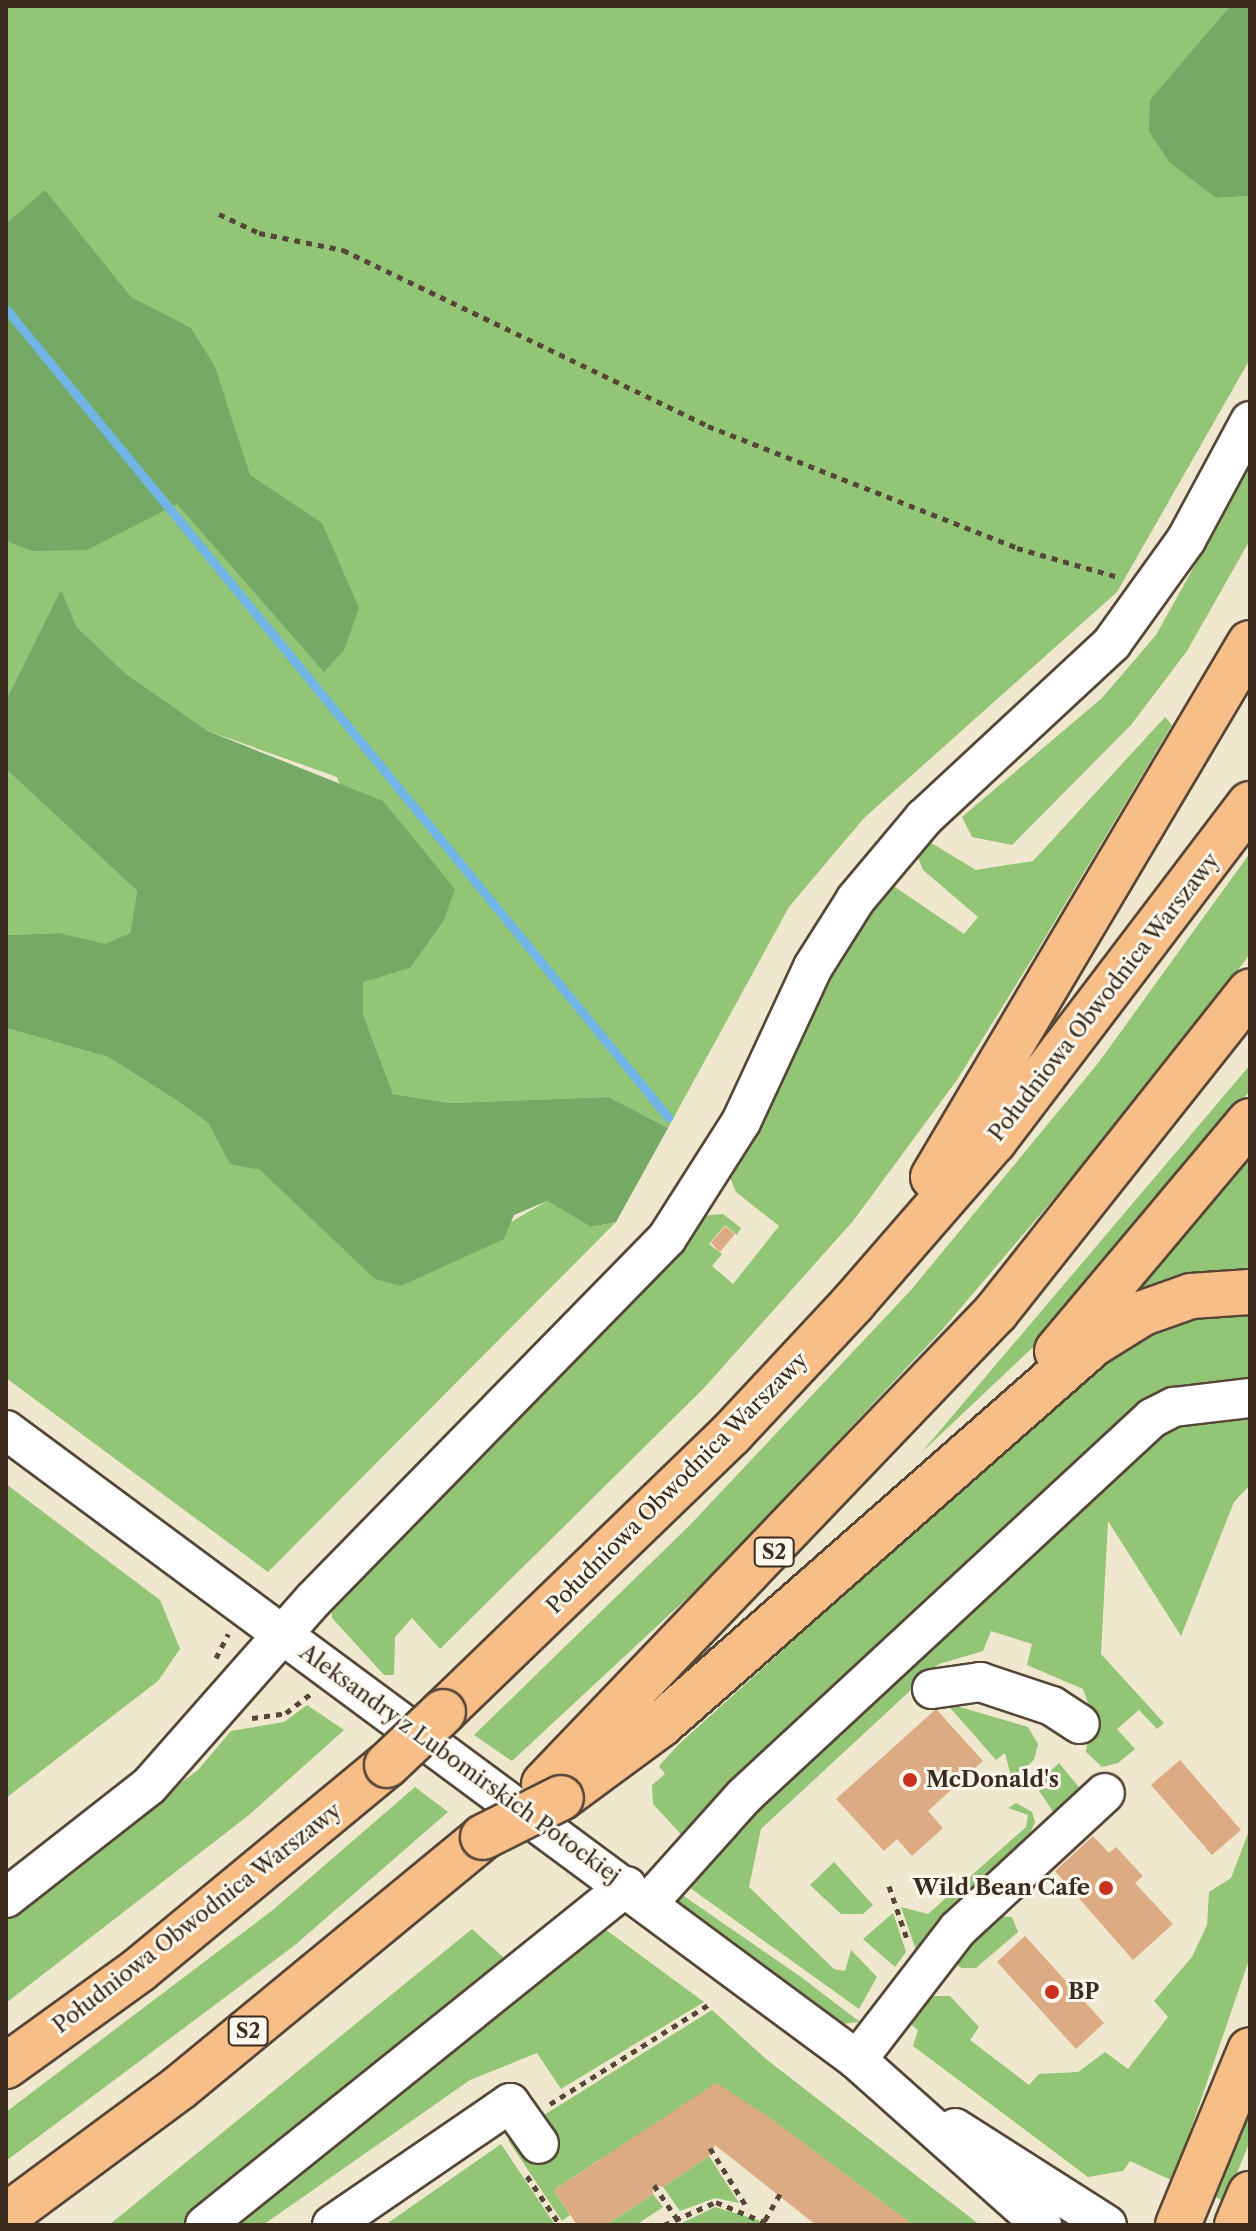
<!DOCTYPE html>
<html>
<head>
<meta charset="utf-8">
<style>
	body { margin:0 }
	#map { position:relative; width:1256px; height:2231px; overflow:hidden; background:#f0e8ce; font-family:"Libre Caslon Text",serif }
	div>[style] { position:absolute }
	.green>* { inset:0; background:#92c575 }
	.forest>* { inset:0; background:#75aa66 }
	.stream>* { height:9px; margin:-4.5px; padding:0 4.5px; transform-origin:4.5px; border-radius:4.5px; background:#71b5e7 }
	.building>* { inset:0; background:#ddab83 }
	.path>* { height:5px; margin-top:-2.5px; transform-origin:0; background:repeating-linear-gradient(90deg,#564638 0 6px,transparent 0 12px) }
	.roads { filter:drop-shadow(2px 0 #564638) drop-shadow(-2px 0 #564638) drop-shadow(0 2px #564638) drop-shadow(0 -2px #564638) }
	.minor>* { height:38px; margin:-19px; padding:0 19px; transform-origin:19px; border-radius:19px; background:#fff }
	.major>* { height:44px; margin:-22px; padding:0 22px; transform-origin:22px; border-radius:22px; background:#f7be88 }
	.highway>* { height:44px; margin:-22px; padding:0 22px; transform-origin:22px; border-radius:22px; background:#f7be88 }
	.bridges { filter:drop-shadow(2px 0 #564638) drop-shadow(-2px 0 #564638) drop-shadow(0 2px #564638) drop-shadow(0 -2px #564638) }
	.highway-bridge>* { height:44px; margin:-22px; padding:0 22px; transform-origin:22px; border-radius:22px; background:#f7be88 }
	.dots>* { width:22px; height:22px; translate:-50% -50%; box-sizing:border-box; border:4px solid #fbf7ec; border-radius:50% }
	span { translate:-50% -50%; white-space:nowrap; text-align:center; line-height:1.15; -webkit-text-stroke:6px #fbf7ec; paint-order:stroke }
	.shield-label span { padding:2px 6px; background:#fbf7ec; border:2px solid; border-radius:6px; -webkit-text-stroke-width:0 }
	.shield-label { font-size:20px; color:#3b2a1e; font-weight:700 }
	.street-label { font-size:22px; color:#3b2a1e }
	.poi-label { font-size:22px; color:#3b2a1e; font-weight:700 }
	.left { translate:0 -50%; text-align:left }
	.right { translate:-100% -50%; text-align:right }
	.frame { position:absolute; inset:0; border:8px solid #3b2a1e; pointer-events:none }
</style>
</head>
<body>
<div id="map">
	<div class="green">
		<i style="clip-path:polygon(6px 6px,1230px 6px,1151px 100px,1216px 198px,1250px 196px,1250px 359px,1117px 592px,864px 818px,789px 907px,668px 1128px,609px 1097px,451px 1103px,393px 1094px,363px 1014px,363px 981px,410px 968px,337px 777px,208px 731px,125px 673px,77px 627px,61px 591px,6px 700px)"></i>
		<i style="clip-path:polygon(1250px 466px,1250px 540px,1187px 651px,1131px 725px,1012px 845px,972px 837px,962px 817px,1102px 698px,1156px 635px)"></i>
		<i style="clip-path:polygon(1165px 717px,1172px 725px,1037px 951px,957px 1080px,853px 1221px,704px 1388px,440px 1649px,412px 1618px,395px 1637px,394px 1675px,384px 1675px,332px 1618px,331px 1599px,701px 1216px,723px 1214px,741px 1228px,737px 1235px,725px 1225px,709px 1244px,722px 1254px,712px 1266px,733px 1284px,779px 1226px,736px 1192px,729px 1175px,839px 946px,892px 885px,964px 934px,978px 917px,923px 870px,917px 855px,923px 838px,976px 870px,1033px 861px)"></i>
		<i style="clip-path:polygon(6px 769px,137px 891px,130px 933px,105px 945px,60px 933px,6px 935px)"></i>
		<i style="clip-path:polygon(1250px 853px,1250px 954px,1163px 1070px,942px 1330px,712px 1575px,512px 1761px,474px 1735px,690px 1525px,911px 1290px,1099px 1062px)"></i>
		<i style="clip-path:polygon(6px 1028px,108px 1057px,176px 1100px,208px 1123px,230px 1163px,260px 1170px,401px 1286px,547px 1201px,591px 1227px,616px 1222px,268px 1572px,6px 1378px)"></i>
		<i style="clip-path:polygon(1250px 1065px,1250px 1091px,1050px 1331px,921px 1453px)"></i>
		<i style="clip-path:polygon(1250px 1157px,1250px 1271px,1198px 1273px,1131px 1300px)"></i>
		<i style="clip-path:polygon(1250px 1309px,1250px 1390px,1211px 1392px,689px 1843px,653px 1804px,652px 1785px,665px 1774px,659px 1766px,678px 1745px,1097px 1366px,1165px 1320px)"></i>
		<i style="clip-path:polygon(1250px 1414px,1250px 1485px,1234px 1502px,1181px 1636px,1108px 1521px,1101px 1654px,1164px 1723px,1157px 1729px,1139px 1710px,1117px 1729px,1135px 1749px,1118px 1763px,1102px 1767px,1086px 1752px,1091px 1711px,1083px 1689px,1027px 1665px,1032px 1644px,991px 1631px,983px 1651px,939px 1664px,761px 1829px,749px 1887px,834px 1969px,845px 1971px,851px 1950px,877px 1977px,859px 2009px,679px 1880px,1176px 1416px)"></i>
		<i style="clip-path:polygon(6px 1484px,160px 1600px,180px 1649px,158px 1681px,6px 1798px)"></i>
		<i style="clip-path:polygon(946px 1703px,1028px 1727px,1038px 1744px,1034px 1760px,1012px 1780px,1005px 1753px,996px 1760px)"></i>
		<i style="clip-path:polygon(307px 1705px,344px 1730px,249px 1815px,6px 2003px,6px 1914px,198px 1770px,231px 1731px,284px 1722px)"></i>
		<i style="clip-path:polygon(1059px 1763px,1083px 1792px,1056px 1816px,1035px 1785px)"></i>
		<i style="clip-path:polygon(415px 1787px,448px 1812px,295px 1945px,6px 2161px,6px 2112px,274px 1909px)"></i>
		<i style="clip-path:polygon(1016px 1803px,1032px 1812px,1035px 1822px,1023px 1849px,917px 1953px,901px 1907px,928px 1914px,1026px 1827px,1028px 1815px,1008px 1808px)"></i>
		<i style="clip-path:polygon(1250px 1828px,1250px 1957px,1173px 2181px,1130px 2161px,1123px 2171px,1088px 2177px,913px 2046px,918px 2030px,904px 2019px,929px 1996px,950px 1996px,979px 2027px,970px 2040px,1029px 2085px,1039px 2074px,1078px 2072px,1105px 2052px,1128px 2069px,1168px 2017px,1154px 2001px,1192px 1957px,1207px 1925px,1209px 1892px,1231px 1878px)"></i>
		<i style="clip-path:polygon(834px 1862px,873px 1905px,863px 1914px,841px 1914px,810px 1885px)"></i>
		<i style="clip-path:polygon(678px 1892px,801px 1977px,860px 2022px,841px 2024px,676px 1903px)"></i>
		<i style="clip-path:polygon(893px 1913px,906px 1952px,895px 1967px,863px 1939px)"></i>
		<i style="clip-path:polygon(996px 1916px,1012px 1917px,1018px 1932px,976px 1968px,961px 1968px,953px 1961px)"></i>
		<i style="clip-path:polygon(598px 1924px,704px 2002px,561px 2089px,537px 2053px,470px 2080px,263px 2225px,217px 2225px)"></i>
		<i style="clip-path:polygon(472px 1929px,513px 1966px,412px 2050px,183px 2225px,109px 2225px)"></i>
		<i style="clip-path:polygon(712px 2010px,766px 2059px,980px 2225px,913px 2225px,771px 2119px,599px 2160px,554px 2190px,570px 2215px,562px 2221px,508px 2140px,545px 2128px,544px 2115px)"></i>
		<i style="clip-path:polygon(1250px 2096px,1250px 2141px,1225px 2202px,1210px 2194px)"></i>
		<i style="clip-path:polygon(501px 2144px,555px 2225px,385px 2225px)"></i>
		<i style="clip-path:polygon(709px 2156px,739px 2203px,715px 2198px,680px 2211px,663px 2187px)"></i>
		<i style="clip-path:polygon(653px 2194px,663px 2207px,636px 2225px,606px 2225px)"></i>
		<i style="clip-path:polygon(715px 2207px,758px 2220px,765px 2225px,678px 2225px)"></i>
	</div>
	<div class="forest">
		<i style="clip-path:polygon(1230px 6px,1250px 6px,1250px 196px,1216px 198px,1169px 162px,1149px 131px,1150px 100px)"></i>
		<i style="clip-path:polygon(45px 190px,131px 297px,191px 328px,215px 367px,250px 475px,322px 523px,359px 608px,344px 650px,324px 672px,177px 504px,87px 550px,32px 551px,6px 541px,6px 224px)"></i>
		<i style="clip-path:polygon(61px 590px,77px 627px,125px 673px,208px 731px,383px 801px,455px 889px,444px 920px,410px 968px,363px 982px,363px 1014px,393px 1094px,451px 1103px,609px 1097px,668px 1128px,616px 1222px,591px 1227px,547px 1201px,514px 1215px,504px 1239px,401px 1286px,375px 1279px,260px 1170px,230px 1164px,208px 1123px,176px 1100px,108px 1057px,6px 1028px,6px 935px,60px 933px,105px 944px,130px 933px,137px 891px,6px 769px,6px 700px)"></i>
	</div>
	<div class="stream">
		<i style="left:6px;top:309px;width:1045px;rotate:50.67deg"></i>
	</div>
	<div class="building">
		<i style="clip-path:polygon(725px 1226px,735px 1234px,720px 1252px,711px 1243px)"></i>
		<i style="clip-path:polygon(936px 1709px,983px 1761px,928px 1811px,943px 1828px,912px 1856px,897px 1839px,884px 1851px,836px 1799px)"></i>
		<i style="clip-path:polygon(1180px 1760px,1241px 1830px,1212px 1855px,1151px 1785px)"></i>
		<i style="clip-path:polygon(1093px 1836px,1109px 1853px,1116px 1847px,1143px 1876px,1135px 1883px,1173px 1924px,1133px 1960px,1055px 1871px)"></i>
		<i style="clip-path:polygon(1025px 1936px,1104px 2023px,1076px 2049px,997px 1962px)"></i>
		<i style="clip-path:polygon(716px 2083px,770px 2118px,913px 2225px,816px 2225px,715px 2145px,709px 2156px,663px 2187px,654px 2185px,653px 2194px,606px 2225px,577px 2225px,554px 2190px)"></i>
	</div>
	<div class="path">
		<i style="left:219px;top:214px;width:44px;rotate:25.4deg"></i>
		<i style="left:259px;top:233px;width:86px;rotate:11.4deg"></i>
		<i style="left:343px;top:250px;width:405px;rotate:25.7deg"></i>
		<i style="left:708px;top:426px;width:332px;rotate:21.5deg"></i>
		<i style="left:1017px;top:548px;width:105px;rotate:16deg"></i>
		<i style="left:216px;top:1658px;width:27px;rotate:-63deg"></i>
		<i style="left:252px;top:1718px;width:34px;rotate:-8deg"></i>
		<i style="left:286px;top:1713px;width:31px;rotate:-38deg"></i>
		<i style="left:889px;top:1886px;width:56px;rotate:71.2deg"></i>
		<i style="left:550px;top:2104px;width:190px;rotate:-32.1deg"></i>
		<i style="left:710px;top:2148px;width:72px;rotate:58.1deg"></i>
		<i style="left:527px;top:2176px;width:59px;rotate:56deg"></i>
		<i style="left:654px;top:2185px;width:41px;rotate:55.9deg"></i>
		<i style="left:765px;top:2220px;width:34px;rotate:-60deg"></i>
		<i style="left:664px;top:2225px;width:57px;rotate:-23.9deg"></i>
		<i style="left:716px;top:2202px;width:60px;rotate:22.7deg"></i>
	</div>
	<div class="roads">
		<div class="minor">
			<i style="left:6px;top:1430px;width:1059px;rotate:36.51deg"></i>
			<i style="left:857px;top:2060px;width:248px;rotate:41.7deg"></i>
			<i style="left:932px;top:1689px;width:49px;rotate:-8.3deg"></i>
			<i style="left:980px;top:1682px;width:76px;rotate:18.4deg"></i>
			<i style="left:1052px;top:1706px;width:33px;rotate:33deg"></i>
			<i style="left:6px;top:1898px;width:182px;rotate:-38.1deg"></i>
			<i style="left:149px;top:1786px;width:249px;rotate:-48.6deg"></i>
			<i style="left:314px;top:1599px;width:505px;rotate:-45.64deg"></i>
			<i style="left:667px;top:1238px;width:138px;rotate:-57.5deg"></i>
			<i style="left:741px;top:1122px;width:171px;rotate:-65.1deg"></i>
			<i style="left:813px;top:967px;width:80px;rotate:-57.7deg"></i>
			<i style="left:856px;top:899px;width:106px;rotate:-50deg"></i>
			<i style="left:924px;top:818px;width:257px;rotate:-42.9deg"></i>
			<i style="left:1112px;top:643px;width:127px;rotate:-54.3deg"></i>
			<i style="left:1186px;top:540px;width:135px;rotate:-61.7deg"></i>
			<i style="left:649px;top:1902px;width:142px;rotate:-48.1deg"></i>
			<i style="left:744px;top:1796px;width:556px;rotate:-42.81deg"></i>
			<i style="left:1152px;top:1418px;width:25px;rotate:-27deg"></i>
			<i style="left:1174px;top:1407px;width:77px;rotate:-6.8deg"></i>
			<i style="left:857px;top:2060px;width:165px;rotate:-52.4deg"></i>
			<i style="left:958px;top:1929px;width:200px;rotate:-42.8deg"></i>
			<i style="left:955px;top:2128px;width:180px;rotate:32.5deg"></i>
			<i style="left:205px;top:2225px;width:541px;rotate:-38.78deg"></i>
			<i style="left:332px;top:2225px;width:216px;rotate:-34.4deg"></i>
			<i style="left:510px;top:2103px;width:50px;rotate:54.7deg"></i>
		</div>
		<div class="major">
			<i style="left:1178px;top:2225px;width:189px;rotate:-67.6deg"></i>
			<i style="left:1237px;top:2225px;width:34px;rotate:-67deg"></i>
		</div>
		<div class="highway">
			<i style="left:933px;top:1177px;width:621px;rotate:-59.31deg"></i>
			<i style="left:1057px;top:1351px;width:300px;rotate:-50deg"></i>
			<i style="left:443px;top:1712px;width:400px;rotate:-44deg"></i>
			<i style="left:731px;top:1434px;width:179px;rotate:-47deg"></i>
			<i style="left:853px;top:1303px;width:215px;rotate:-49deg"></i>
			<i style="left:994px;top:1141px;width:423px;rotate:-52.8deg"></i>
			<i style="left:544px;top:1784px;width:654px;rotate:-46.24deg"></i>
			<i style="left:996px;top:1312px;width:409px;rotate:-51.6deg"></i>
			<i style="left:561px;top:1798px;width:123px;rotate:-36.4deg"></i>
			<i style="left:660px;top:1725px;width:577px;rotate:-41.34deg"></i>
			<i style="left:1093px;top:1344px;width:59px;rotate:-31.8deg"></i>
			<i style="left:1143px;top:1313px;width:51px;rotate:-19.5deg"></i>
			<i style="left:1191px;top:1296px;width:59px;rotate:-3.9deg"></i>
			<i style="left:6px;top:2066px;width:164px;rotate:-35.8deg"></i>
			<i style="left:139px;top:1970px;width:322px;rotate:-39.6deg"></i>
			<i style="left:6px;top:2216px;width:215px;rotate:-36.5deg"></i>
			<i style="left:179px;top:2088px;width:394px;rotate:-39.5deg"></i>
		</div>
	</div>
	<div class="bridges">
		<div class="highway-bridge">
			<i style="left:387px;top:1765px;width:77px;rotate:-43.4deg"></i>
			<i style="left:483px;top:1837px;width:87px;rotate:-26.6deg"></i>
		</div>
	</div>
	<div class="dots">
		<i style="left:910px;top:1780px;background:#c8321e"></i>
		<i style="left:1106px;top:1888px;background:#c8321e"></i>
		<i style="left:1052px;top:1992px;background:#c8321e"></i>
	</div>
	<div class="shield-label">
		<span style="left:774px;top:1552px">S2</span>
		<span style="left:248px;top:2031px">S2</span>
	</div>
	<div class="street-label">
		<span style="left:1104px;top:997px;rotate:-52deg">Południowa Obwodnica Warszawy</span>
		<span style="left:677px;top:1483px;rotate:-45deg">Południowa Obwodnica Warszawy</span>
		<span style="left:460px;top:1764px;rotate:36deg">Aleksandry z Lubomirskich Potockiej</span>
		<span style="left:197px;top:1918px;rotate:-38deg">Południowa Obwodnica Warszawy</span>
	</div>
	<div class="poi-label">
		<span class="left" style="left:926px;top:1780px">McDonald's</span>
		<span class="right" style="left:1090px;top:1888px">Wild Bean Cafe</span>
		<span class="left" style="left:1068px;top:1992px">BP</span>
	</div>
	<div class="frame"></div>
</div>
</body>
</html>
